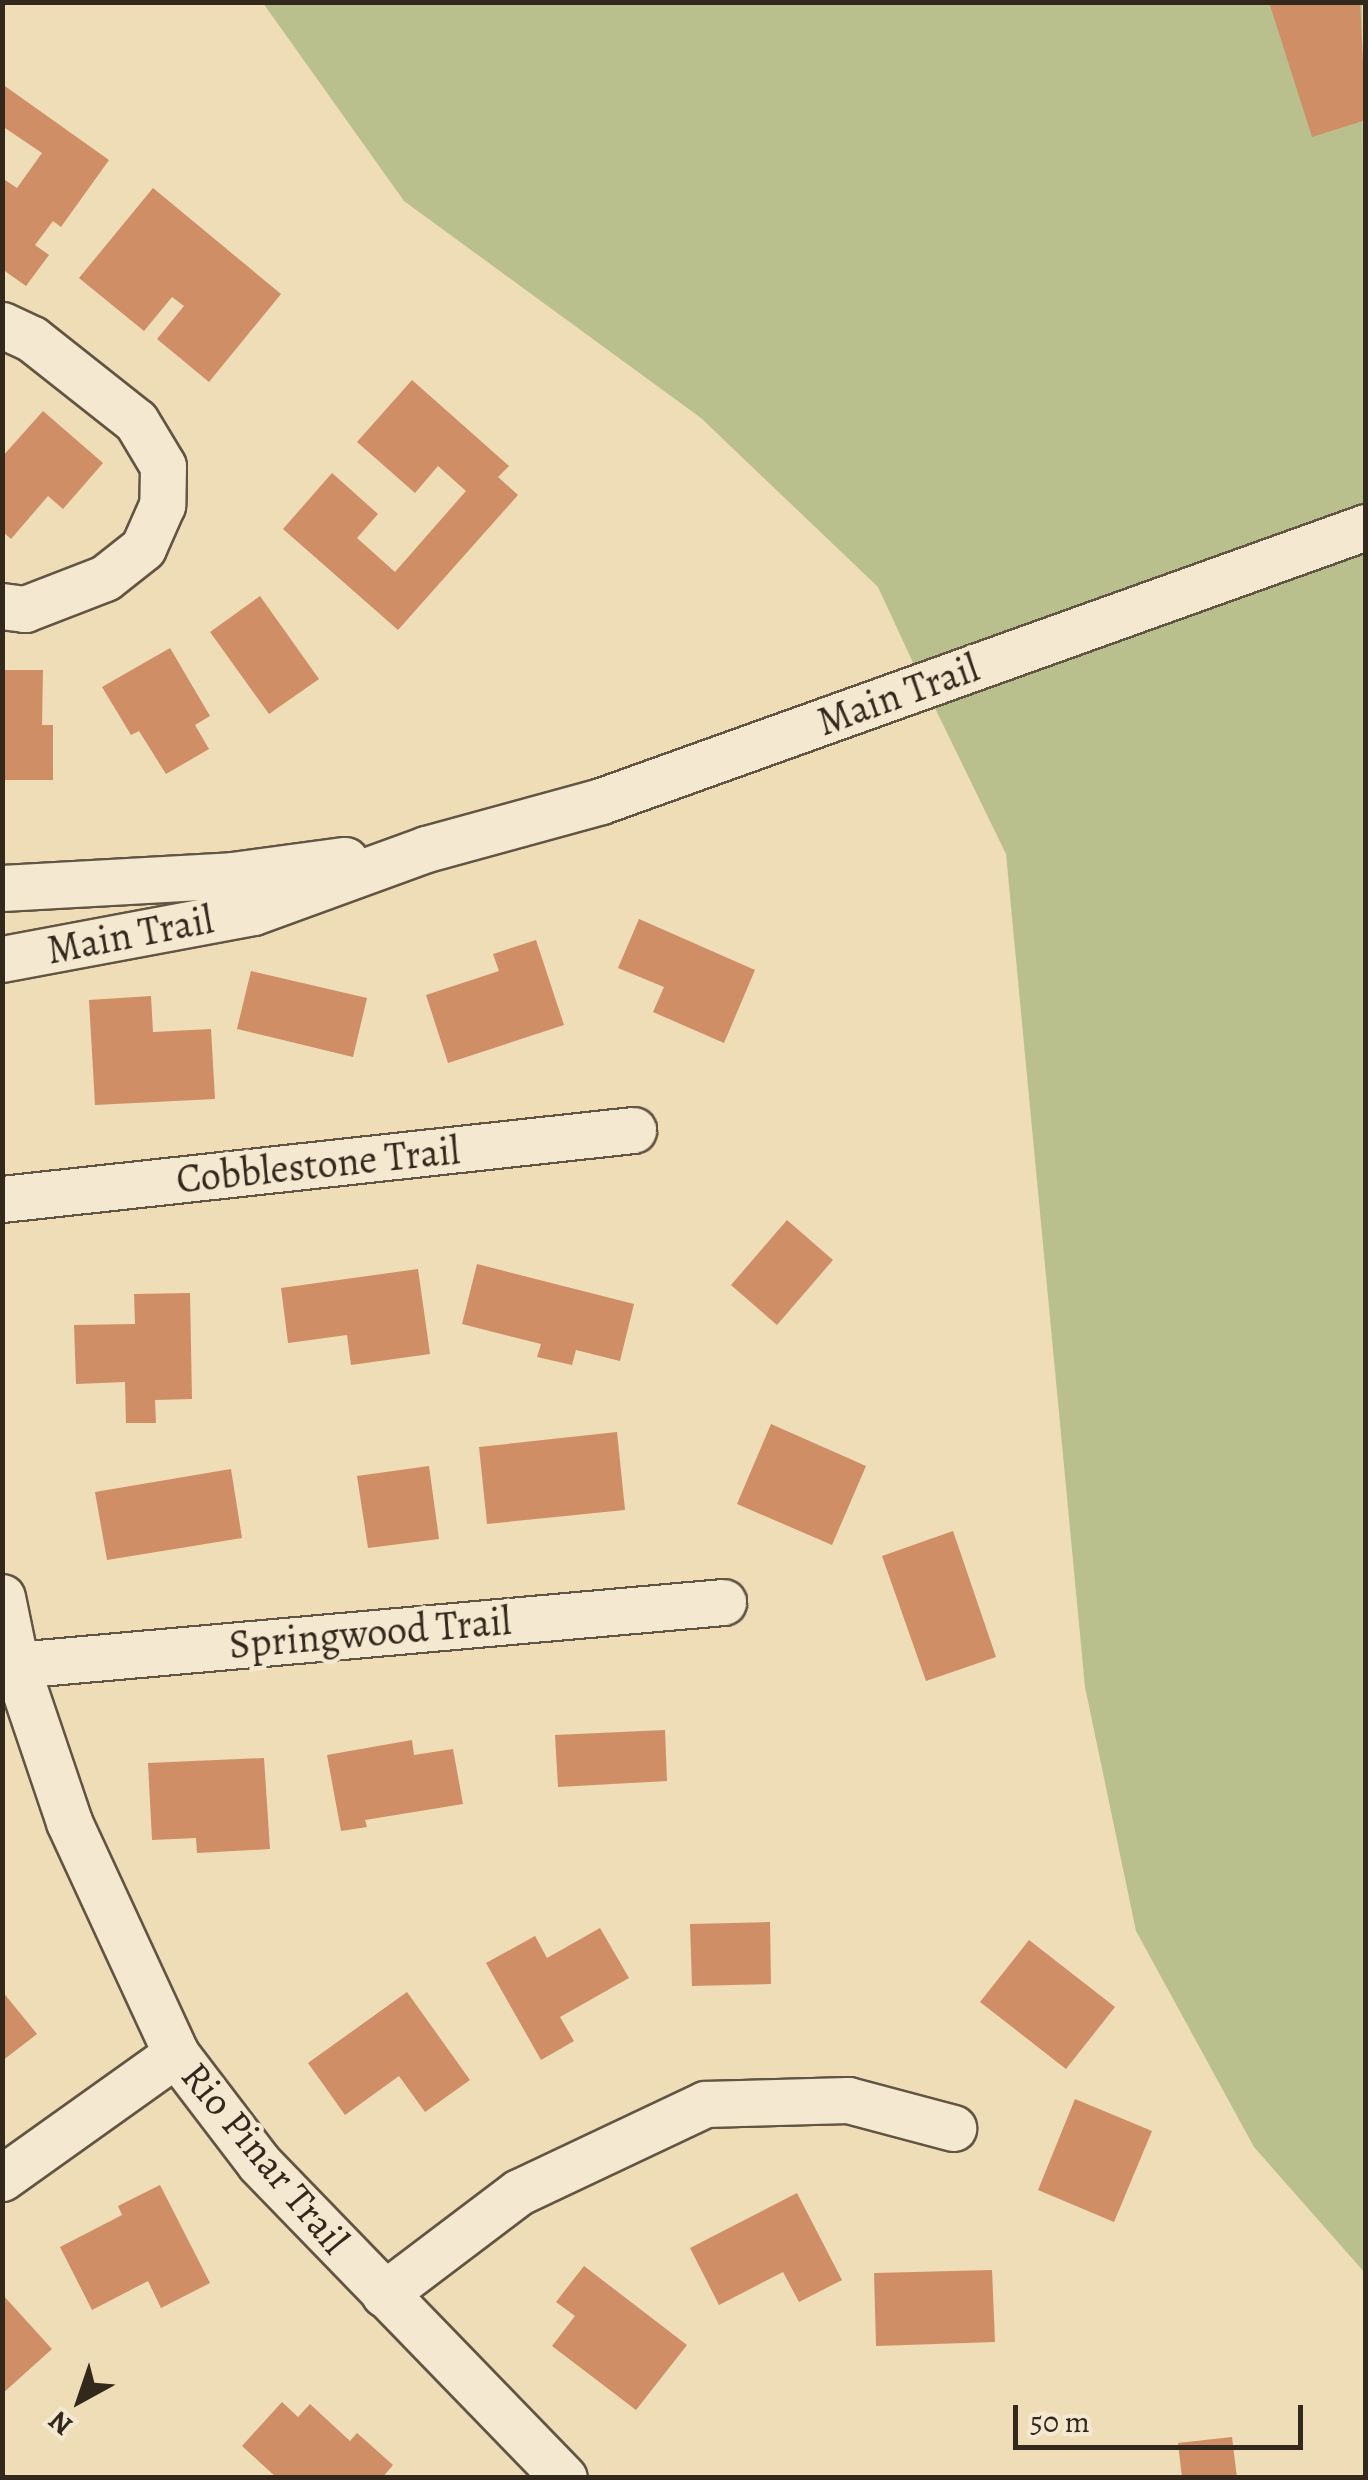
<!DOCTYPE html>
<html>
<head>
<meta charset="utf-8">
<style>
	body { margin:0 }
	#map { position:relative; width:1368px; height:2480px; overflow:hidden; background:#eeddb7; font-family:Alegreya,serif }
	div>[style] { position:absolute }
	.green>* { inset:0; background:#b9c08e }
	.building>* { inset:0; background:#cf8e66 }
	.roads { filter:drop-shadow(2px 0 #625543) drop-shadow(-2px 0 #625543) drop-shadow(0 2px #625543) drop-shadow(0 -2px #625543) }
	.minor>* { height:45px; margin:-22.5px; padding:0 22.5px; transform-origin:22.5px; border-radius:22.5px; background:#f4e9d0 }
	span { translate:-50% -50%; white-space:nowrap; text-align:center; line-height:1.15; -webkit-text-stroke:9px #f4e9d0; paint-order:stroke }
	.street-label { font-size:40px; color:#33281c }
	.frame { position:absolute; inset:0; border:5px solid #33281c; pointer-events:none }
	.north { position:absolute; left:30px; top:2350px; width:100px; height:100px; -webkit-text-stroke:8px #f4e9d0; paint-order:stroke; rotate:220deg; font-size:28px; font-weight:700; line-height:40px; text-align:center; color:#33281c }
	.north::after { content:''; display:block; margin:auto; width:35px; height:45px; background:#33281c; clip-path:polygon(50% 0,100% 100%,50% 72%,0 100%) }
	.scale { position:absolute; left:1013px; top:2405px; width:290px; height:45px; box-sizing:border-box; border:5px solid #33281c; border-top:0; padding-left:12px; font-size:30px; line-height:35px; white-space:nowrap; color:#33281c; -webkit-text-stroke:8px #f4e9d0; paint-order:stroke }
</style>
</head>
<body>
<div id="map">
	<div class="green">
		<i style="clip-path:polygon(263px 3px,1362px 3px,1365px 502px,915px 667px,878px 587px,701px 418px,404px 201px)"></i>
		<i style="clip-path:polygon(1365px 546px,1365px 2273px,1254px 2147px,1136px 1931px,1085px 1687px,1006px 854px,933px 704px)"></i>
	</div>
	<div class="building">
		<i style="clip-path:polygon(1269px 2px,1360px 2px,1366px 120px,1312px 137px)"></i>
		<i style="clip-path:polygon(2px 84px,109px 160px,61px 227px,53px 221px,35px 245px,49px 255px,26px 286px,2px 269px,2px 178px,17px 188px,42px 153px,2px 126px)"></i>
		<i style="clip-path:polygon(153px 188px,281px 294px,209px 382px,157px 339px,184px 306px,172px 297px,144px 331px,79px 278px)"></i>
		<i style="clip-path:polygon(412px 380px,509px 466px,498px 477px,518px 495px,398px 630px,283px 529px,332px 473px,378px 514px,357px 538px,395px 572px,466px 491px,438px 466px,415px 493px,357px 442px)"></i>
		<i style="clip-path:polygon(43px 411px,103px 463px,63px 509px,48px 496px,11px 539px,2px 531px,2px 457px)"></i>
		<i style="clip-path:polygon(260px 596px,319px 679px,269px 714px,210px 632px)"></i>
		<i style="clip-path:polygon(170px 648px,210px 716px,195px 725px,209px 749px,166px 774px,139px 731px,131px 735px,102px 687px)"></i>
		<i style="clip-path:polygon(2px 670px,43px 670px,42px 725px,53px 725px,53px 780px,2px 780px)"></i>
		<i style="clip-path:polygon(639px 919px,755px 970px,724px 1043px,653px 1012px,664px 987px,618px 968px)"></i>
		<i style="clip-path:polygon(536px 940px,564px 1025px,448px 1063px,426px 995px,499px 971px,493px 954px)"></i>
		<i style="clip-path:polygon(251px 971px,367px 998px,353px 1057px,237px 1029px)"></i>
		<i style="clip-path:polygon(151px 996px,153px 1032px,211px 1029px,215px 1099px,95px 1105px,89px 1000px)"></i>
		<i style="clip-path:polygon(787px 1220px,833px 1260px,777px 1325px,731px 1285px)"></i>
		<i style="clip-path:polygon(477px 1264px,634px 1304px,620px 1361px,576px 1350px,572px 1365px,537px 1357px,541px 1344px,462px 1324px)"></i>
		<i style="clip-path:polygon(418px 1269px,430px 1354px,351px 1365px,347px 1335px,288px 1343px,281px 1288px)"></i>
		<i style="clip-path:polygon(190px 1293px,192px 1399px,155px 1400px,156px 1423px,126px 1423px,125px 1382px,76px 1384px,74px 1325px,135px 1324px,134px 1294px)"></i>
		<i style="clip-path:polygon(771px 1424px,866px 1466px,832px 1545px,737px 1504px)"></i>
		<i style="clip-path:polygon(617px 1432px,625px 1510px,487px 1524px,479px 1447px)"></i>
		<i style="clip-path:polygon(429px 1466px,439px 1539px,368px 1548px,357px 1476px)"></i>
		<i style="clip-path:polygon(231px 1469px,242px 1538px,107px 1560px,95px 1492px)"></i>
		<i style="clip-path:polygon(953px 1531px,996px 1657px,926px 1681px,882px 1556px)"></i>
		<i style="clip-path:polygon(665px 1730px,667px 1781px,558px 1787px,555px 1735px)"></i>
		<i style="clip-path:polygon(412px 1740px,414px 1755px,453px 1749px,463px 1804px,365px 1820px,367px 1827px,341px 1831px,327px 1755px)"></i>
		<i style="clip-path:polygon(264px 1758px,270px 1849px,197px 1853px,196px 1838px,152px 1840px,148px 1763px)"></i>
		<i style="clip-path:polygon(770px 1922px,771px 1984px,692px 1986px,690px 1924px)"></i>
		<i style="clip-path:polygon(600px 1928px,629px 1978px,560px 2017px,574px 2041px,541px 2060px,486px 1963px,535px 1936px,547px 1958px)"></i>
		<i style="clip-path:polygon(1029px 1940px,1115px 2007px,1066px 2069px,980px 2002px)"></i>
		<i style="clip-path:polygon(2px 1991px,37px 2034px,2px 2061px)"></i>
		<i style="clip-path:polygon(407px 1992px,470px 2080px,425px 2112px,399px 2076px,345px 2115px,308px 2063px)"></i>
		<i style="clip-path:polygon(1075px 2099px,1152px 2131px,1114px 2222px,1038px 2190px)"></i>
		<i style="clip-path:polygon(160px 2185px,210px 2283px,161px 2308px,148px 2281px,92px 2310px,60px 2247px,122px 2215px,118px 2206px)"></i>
		<i style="clip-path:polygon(797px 2193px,842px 2280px,799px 2302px,783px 2272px,719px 2305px,690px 2248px)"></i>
		<i style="clip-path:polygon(584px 2266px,687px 2345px,636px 2410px,552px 2346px,575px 2316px,556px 2302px)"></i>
		<i style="clip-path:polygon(992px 2270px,995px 2342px,876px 2346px,874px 2273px)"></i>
		<i style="clip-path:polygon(2px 2294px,52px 2349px,2px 2394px)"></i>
		<i style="clip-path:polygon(282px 2402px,298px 2417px,310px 2404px,350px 2441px,357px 2433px,393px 2465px,382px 2478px,277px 2478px,242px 2446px)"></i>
		<i style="clip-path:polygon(1232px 2437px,1237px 2478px,1182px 2478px,1178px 2443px)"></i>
	</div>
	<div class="roads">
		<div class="minor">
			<i style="left:2px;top:325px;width:33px;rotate:25deg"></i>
			<i style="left:32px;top:339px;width:132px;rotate:38.3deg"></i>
			<i style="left:136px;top:421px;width:52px;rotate:59deg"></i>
			<i style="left:163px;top:466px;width:39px;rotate:91deg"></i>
			<i style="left:162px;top:505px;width:47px;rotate:113.8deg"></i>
			<i style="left:143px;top:548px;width:48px;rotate:141.7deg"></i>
			<i style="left:105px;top:578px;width:86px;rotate:158.8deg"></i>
			<i style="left:25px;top:609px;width:23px;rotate:-173deg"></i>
			<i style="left:2px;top:888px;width:230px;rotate:-3.2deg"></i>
			<i style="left:232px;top:875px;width:114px;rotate:-7.6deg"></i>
			<i style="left:2px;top:959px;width:255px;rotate:-10.6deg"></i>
			<i style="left:253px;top:912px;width:184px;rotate:-20deg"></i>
			<i style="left:426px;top:849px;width:181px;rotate:-15.3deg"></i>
			<i style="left:601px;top:801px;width:813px;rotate:-19.71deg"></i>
			<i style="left:2px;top:1199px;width:635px;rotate:-6.24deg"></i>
			<i style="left:2px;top:1597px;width:69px;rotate:78.4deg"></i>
			<i style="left:16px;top:1665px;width:166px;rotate:71.3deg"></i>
			<i style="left:69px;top:1822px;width:255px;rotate:65.2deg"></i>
			<i style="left:176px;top:2054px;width:137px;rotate:52.7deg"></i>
			<i style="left:259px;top:2163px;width:438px;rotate:45.9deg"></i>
			<i style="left:16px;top:1665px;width:710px;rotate:-5.09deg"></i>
			<i style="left:2px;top:2178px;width:214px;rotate:-35.5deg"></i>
			<i style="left:384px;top:2294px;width:169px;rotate:-37.1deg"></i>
			<i style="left:519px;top:2192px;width:206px;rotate:-25.3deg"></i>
			<i style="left:705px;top:2104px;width:143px;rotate:-1.6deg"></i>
			<i style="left:848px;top:2100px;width:109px;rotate:14.9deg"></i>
		</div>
	</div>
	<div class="street-label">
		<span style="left:898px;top:695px;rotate:-20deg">Main Trail</span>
		<span style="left:130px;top:935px;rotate:-11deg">Main Trail</span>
		<span style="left:318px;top:1165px;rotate:-6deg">Cobblestone Trail</span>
		<span style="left:370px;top:1633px;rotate:-5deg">Springwood Trail</span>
		<span style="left:265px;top:2158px;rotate:50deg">Rio Pinar Trail</span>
	</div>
	<div class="frame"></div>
	<div class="north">N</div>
	<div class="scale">50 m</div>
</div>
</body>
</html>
